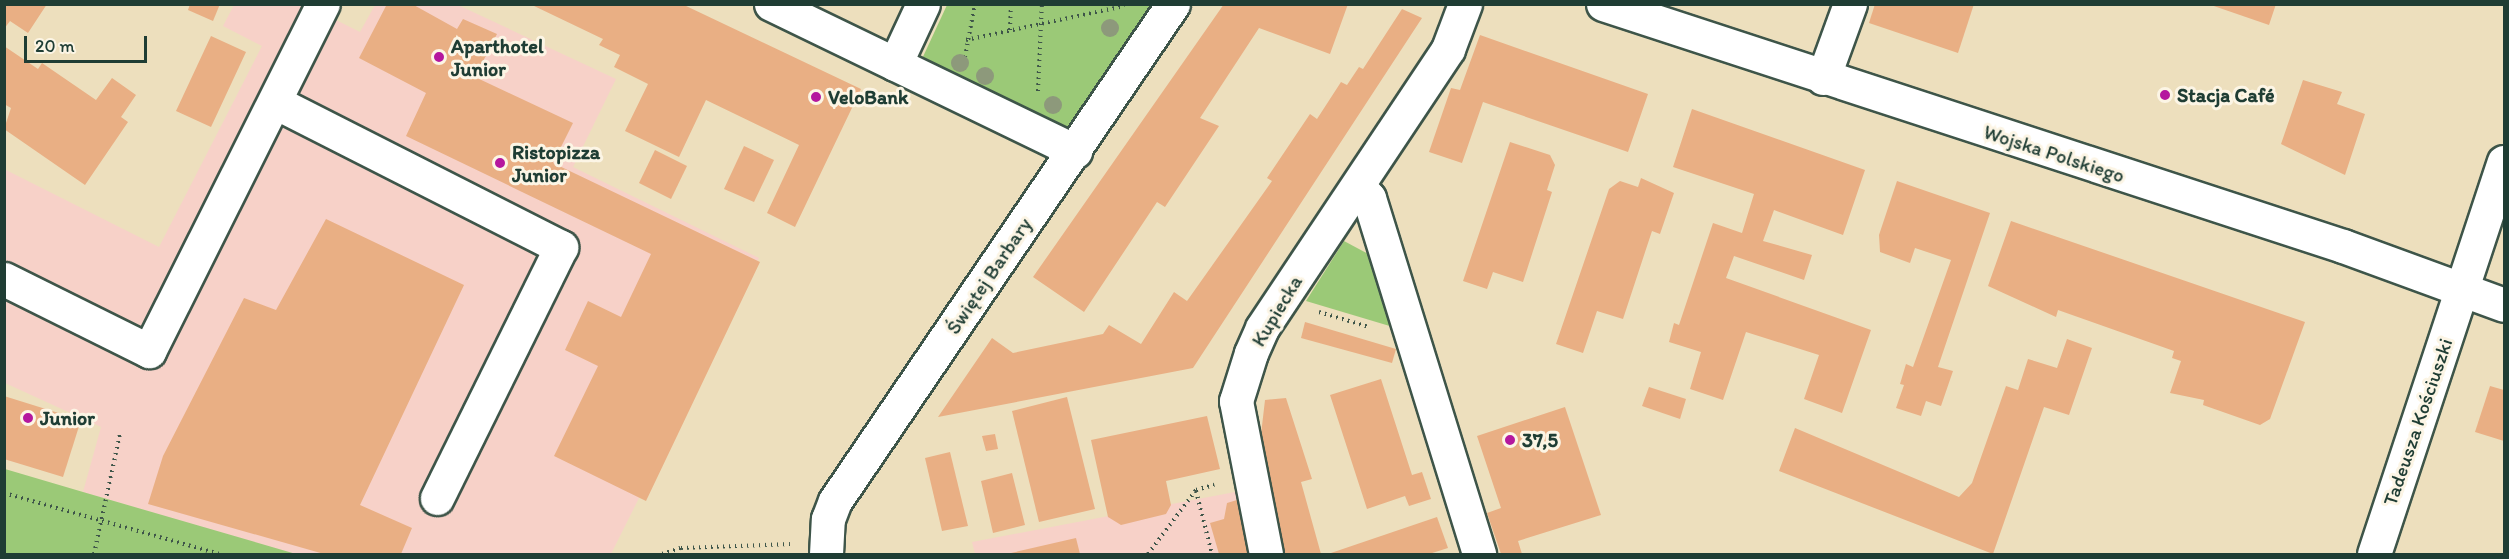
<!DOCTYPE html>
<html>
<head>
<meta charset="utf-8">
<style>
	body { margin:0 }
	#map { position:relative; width:2509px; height:559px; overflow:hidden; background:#eddfbd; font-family:Itim,sans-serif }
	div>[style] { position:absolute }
	.built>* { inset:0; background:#f7d1c8 }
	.green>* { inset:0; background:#9bc977 }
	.building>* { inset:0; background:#e9af84 }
	.path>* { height:4px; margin-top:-2px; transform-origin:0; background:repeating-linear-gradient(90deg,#3e5549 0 1.5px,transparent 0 6px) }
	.roads { filter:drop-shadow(2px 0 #3e5549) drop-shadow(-2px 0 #3e5549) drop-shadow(0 2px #3e5549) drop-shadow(0 -2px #3e5549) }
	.minor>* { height:33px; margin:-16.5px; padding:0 16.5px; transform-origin:16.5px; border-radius:16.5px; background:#fff }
	.trees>* { width:18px; height:18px; margin:-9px; border-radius:50%; background:#8d997b }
	.dots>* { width:16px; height:16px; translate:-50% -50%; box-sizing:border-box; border:3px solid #fcf5e5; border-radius:50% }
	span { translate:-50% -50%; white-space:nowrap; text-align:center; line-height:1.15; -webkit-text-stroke:6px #fcf5e5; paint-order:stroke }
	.poi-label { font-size:20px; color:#1f3d34; font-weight:700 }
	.left { translate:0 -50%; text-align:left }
	.street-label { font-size:20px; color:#1f3d34 }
	.frame { position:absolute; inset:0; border:6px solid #1f3d34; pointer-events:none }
	.scale { position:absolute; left:24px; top:36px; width:123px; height:27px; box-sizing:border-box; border:3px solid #1f3d34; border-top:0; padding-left:8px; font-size:18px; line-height:21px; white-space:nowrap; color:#1f3d34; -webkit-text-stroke:4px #fcf5e5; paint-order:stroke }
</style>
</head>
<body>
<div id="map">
	<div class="built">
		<i style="clip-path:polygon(234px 5px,306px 5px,360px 32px,375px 5px,458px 5px,616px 79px,573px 167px,759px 258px,611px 554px,292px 554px,83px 492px,101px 427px,5px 383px,4px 169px,159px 247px,262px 46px,223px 26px)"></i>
		<i style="clip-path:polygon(1235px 492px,1251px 554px,975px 554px,972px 542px)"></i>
	</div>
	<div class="green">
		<i style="clip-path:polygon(947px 5px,1153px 5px,1067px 136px,921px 61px)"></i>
		<i style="clip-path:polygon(1344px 241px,1372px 256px,1393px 327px,1306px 301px)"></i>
		<i style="clip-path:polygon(5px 469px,83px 492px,296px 554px,5px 554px)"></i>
	</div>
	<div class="building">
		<i style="clip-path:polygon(4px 4px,47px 4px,28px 33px,10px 21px,4px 29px)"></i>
		<i style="clip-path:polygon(190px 4px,220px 4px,213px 21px,188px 10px)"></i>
		<i style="clip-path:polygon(387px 4px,412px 4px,457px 29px,463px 19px,497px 34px,475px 77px,573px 123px,553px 163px,760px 262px,646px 501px,554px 456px,598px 366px,565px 350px,588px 301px,621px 317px,651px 254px,406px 136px,426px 93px,359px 58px)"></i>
		<i style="clip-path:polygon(1224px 4px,1348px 4px,1330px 54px,1259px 28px,1200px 118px,1219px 126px,1165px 207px,1157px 202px,1084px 312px,1033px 277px)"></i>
		<i style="clip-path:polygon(1875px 4px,1974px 4px,1958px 53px,1869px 23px)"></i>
		<i style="clip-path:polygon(2208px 4px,2276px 4px,2269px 25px)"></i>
		<i style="clip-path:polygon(532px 5px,684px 5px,861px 89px,795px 227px,767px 213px,799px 145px,706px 100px,679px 157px,625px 131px,648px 84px,614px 67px,620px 55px,599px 45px,603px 39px)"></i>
		<i style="clip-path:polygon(1402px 9px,1422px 18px,1193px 368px,938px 417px,992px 338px,1013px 353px,1103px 334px,1109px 325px,1141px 344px,1174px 292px,1187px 301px,1272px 181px,1267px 178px,1310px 114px,1317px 119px,1341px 82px,1347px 85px,1359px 67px,1363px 69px)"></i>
		<i style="clip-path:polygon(1480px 35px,1648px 94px,1628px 152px,1483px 102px,1462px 163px,1429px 152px,1451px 88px,1460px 90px)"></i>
		<i style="clip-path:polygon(211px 36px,246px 52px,211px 127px,176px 111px)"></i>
		<i style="clip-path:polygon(4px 46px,38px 69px,42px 63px,96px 100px,112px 78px,136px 95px,121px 117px,128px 122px,85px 185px,4px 129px,11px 108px,4px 104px)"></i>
		<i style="clip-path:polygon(2303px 80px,2342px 92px,2337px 104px,2365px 114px,2345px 175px,2281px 144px)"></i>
		<i style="clip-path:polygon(1692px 109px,1865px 170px,1843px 235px,1774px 210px,1763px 241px,1812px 255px,1804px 280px,1734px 256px,1726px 278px,1871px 330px,1842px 413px,1804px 399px,1819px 355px,1746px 332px,1723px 400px,1690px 389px,1701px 352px,1669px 342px,1674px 323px,1679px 325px,1713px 223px,1742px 233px,1754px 194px,1673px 167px)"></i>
		<i style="clip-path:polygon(1510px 142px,1550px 155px,1555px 165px,1547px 190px,1552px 192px,1523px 282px,1493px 272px,1487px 289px,1463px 281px)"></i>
		<i style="clip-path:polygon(744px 146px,774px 160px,754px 202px,724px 189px)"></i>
		<i style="clip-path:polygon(655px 150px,687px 166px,671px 199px,639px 183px)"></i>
		<i style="clip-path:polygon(1641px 178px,1674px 193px,1660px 234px,1652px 231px,1623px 319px,1597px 311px,1583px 353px,1556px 344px,1609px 189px,1620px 181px,1638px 187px)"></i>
		<i style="clip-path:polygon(1897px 181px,1990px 213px,1938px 367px,1953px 371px,1941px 406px,1926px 401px,1921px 416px,1896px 408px,1904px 385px,1900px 384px,1906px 364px,1913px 367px,1951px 260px,1915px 248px,1910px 263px,1880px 252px,1879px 235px)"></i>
		<i style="clip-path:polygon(326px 219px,464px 285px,360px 505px,412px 528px,401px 554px,324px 554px,148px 504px,163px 456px,244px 298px,276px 310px)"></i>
		<i style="clip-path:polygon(2011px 221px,2305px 322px,2270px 419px,2260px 425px,2203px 405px,2204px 400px,2170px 393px,2181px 361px,2172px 358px,2174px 351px,2058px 310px,2056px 317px,1988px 286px)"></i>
		<i style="clip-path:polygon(1305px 322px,1396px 349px,1392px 363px,1301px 338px)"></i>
		<i style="clip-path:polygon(2067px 339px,2092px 348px,2069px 415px,2044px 407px,1993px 554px,1779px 471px,1795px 428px,1959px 497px,1972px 483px,2006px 386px,2018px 390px,2028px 359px,2057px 368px)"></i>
		<i style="clip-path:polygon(1381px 379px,1412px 475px,1422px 472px,1431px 499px,1409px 506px,1405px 496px,1367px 509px,1330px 395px)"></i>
		<i style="clip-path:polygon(2490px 386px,2504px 390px,2504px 441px,2475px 432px)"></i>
		<i style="clip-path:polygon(1649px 387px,1686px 399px,1680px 419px,1642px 406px)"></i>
		<i style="clip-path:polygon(4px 396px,81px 420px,63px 477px,4px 459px)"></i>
		<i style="clip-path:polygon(1067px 397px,1095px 509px,1039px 522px,1012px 411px)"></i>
		<i style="clip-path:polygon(1286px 398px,1312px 479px,1301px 482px,1321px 554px,1281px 554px,1260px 443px,1265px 400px)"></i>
		<i style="clip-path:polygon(1565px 407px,1601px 515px,1518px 541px,1522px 554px,1501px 554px,1487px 513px,1501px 508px,1477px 436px)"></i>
		<i style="clip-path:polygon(1207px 416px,1220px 469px,1166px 481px,1171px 505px,1166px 514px,1121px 525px,1108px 517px,1091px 440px)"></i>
		<i style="clip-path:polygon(995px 434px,998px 449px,986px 451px,982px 436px)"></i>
		<i style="clip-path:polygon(950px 452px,968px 526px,942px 531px,925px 458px)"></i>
		<i style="clip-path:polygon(1012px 473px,1025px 525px,993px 533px,981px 481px)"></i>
		<i style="clip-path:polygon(1237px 500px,1251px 554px,1219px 554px,1210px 523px,1224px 519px,1227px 503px)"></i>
		<i style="clip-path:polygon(1437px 517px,1448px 548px,1429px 554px,1328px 554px)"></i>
		<i style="clip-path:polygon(1076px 538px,1080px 554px,1011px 554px,1011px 553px)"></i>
	</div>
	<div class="path">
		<i style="left:1010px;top:30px;width:26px;rotate:-88deg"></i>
		<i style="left:966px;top:40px;width:162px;rotate:-12.1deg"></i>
		<i style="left:965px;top:57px;width:54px;rotate:-79.3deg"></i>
		<i style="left:1038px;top:91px;width:87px;rotate:-87.4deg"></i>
		<i style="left:1319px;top:312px;width:52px;rotate:16.7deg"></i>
		<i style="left:1196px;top:491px;width:65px;rotate:75.7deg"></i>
		<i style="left:4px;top:493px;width:223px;rotate:15.8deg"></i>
		<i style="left:94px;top:554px;width:123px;rotate:-77.8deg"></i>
		<i style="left:662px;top:554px;width:20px;rotate:-18deg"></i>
		<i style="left:681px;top:548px;width:109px;rotate:-2.1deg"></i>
		<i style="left:1148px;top:554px;width:80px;rotate:-53.1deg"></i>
		<i style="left:1196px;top:490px;width:19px;rotate:-16deg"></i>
	</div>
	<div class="roads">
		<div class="minor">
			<i style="left:771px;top:4px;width:338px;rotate:25.8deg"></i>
			<i style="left:1603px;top:4px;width:779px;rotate:18.11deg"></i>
			<i style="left:2343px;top:246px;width:171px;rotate:20.1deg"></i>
			<i style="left:895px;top:64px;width:66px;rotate:-65deg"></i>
			<i style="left:1823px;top:78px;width:79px;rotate:-70deg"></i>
			<i style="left:275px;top:102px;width:321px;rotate:26.9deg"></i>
			<i style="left:561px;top:247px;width:280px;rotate:116.3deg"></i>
			<i style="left:1359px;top:187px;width:15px;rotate:48deg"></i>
			<i style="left:1369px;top:198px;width:373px;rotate:72.8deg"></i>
			<i style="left:4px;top:279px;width:162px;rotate:26.4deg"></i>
			<i style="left:149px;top:351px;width:388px;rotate:-63.4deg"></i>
			<i style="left:826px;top:554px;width:35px;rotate:-87deg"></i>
			<i style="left:828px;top:519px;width:19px;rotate:-69deg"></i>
			<i style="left:835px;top:501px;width:601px;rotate:-55.78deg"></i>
			<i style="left:1266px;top:554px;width:156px;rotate:-101.1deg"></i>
			<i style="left:1236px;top:401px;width:50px;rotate:-72.6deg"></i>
			<i style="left:1251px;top:353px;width:27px;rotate:-66deg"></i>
			<i style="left:1262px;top:328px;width:335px;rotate:-56.3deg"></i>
			<i style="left:1448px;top:49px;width:48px;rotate:-69.3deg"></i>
			<i style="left:2374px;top:554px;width:413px;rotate:-71.7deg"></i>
		</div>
	</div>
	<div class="trees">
		<i style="left:1110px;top:28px"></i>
		<i style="left:960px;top:63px"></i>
		<i style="left:985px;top:76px"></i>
		<i style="left:1053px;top:105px"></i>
	</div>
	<div class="dots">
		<i style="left:439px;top:57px;background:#b5179e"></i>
		<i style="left:2165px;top:95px;background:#b5179e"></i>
		<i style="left:816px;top:97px;background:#b5179e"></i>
		<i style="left:500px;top:163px;background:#b5179e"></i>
		<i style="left:28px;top:418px;background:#b5179e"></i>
		<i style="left:1510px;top:440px;background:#b5179e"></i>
	</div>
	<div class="poi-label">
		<span class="left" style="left:451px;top:58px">Aparthotel<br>Junior</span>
		<span class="left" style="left:2177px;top:95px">Stacja Café</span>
		<span class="left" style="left:828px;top:97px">VeloBank</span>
		<span class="left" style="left:512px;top:164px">Ristopizza<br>Junior</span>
		<span class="left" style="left:40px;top:418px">Junior</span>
		<span class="left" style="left:1522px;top:440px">37,5</span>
	</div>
	<div class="street-label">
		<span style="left:2054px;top:154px;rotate:18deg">Wojska Polskiego</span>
		<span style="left:989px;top:276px;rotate:-56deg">Świętej Barbary</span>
		<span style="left:1277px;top:311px;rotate:-59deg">Kupiecka</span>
		<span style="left:2418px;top:422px;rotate:-71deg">Tadeusza Kościuszki</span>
	</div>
	<div class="frame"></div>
	<div class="scale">20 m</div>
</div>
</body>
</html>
